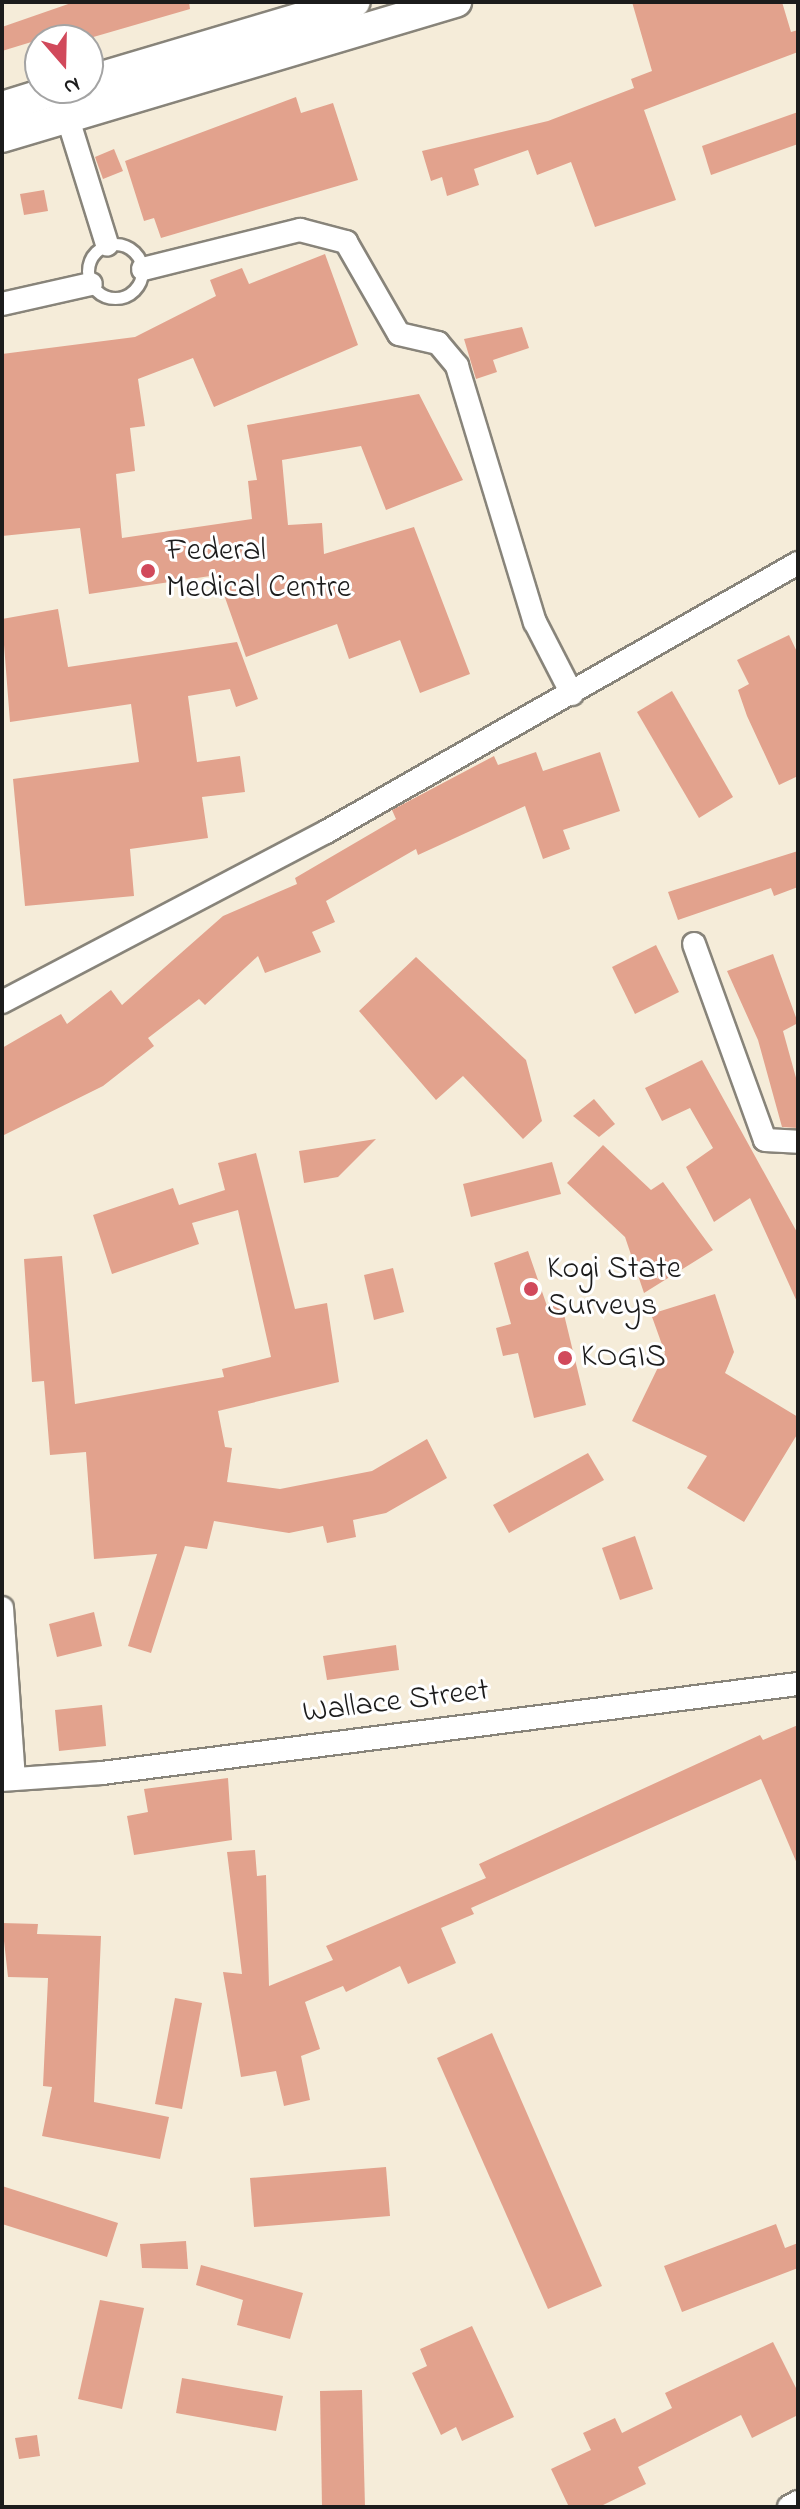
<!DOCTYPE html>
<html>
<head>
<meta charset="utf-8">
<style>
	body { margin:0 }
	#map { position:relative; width:800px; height:2509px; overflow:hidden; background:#f5ecd9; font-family:"Indie Flower",sans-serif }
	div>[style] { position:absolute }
	.building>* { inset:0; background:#e2a28d }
	.roads { filter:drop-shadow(2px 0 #88847a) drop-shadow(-2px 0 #88847a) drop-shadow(0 2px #88847a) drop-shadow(0 -2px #88847a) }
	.service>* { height:11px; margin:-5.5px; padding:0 5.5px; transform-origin:5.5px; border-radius:5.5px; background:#fff }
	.service>.ring { margin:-5.5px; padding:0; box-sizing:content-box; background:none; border:11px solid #fff; border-radius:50% }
	.minor>* { height:22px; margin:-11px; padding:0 11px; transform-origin:11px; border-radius:11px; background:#fff }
	.secondary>* { height:30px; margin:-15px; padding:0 15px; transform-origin:15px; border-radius:15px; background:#fff }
	.dots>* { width:22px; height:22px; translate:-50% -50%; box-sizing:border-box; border:4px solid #fff; border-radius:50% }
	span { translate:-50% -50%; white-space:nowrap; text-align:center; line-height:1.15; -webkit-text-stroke:6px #fff; paint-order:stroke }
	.poi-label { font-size:32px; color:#1c1c1c }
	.left { translate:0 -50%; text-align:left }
	.street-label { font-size:32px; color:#1c1c1c }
	.frame { position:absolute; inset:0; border:4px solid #1c1c1c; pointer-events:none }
	.north { position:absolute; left:24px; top:24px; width:80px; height:80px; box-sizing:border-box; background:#fff; border:2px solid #a4a4a4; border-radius:50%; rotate:160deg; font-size:22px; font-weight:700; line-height:32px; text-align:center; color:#1c1c1c }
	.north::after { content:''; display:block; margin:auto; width:28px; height:36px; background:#d1495b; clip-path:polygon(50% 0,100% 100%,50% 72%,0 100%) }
</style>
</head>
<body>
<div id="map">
	<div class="building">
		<i style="clip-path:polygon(74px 2px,189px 2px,190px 9px,83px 40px,38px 40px,2px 51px,2px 27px)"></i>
		<i style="clip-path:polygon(632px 2px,782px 2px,791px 32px,798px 30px,798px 52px,644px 110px,676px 200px,595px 227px,571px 162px,537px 175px,528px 150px,474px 169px,479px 185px,447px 196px,442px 177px,431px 181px,422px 151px,548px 121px,634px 88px,631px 79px,652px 71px)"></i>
		<i style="clip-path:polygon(296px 97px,301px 113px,333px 103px,358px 180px,161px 238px,154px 218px,144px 221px,125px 161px)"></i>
		<i style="clip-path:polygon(798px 112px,798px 144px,711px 175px,702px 146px)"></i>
		<i style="clip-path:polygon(114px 149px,123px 171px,103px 179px,95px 157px)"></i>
		<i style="clip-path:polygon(44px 190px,48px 211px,24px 215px,20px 194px)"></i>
		<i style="clip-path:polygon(325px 254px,358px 345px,214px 407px,193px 358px,138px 379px,145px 426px,130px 428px,135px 471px,116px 474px,122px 538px,252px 519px,248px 481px,257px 480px,247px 425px,419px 394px,463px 480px,386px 510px,361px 446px,282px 460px,288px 525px,322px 523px,324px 554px,414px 527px,470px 674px,420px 693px,400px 640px,349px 659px,337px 624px,246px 657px,217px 575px,89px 594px,80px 528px,2px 536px,2px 354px,135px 337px,216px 296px,210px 280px,242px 268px,249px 284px)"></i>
		<i style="clip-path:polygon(522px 327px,529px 348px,493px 360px,497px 372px,476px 379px,464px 339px)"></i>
		<i style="clip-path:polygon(58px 609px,68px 667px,237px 642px,258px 699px,236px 707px,230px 689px,188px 696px,197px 762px,240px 756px,245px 792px,202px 797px,208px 838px,130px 849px,134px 896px,25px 906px,13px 779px,139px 762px,131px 704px,10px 722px,2px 619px)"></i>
		<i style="clip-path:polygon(789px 635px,798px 654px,798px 776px,779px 785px,747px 716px,738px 690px,749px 684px,737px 660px)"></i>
		<i style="clip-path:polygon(672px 691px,733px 797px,699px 818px,637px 712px)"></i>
		<i style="clip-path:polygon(536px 752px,543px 771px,600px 752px,620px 811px,563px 830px,570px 849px,543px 859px,525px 806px,418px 855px,416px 849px,326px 901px,335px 922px,312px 932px,321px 952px,265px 973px,258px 956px,205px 1005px,199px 999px,148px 1038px,154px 1046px,103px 1086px,2px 1136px,2px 1048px,61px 1014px,67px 1024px,111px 990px,122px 1005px,223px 916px,297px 884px,295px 878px,396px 819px,392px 810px,494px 756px,498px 765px)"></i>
		<i style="clip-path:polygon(798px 851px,798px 887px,774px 896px,771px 888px,678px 920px,668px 892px)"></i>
		<i style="clip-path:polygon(656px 945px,679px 992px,635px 1014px,612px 967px)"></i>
		<i style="clip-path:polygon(773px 954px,798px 1023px,783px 1031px,798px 1085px,798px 1128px,782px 1127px,758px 1040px,727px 971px)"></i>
		<i style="clip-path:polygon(416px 957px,526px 1060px,542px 1121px,523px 1139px,463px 1076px,436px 1100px,359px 1011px)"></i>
		<i style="clip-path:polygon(702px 1060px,798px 1234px,798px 1304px,750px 1198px,714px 1222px,686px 1167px,713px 1148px,690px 1108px,662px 1121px,645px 1088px)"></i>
		<i style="clip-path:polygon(594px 1099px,615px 1124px,599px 1137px,573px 1116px)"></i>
		<i style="clip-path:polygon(376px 1139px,338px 1177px,304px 1183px,299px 1151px)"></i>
		<i style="clip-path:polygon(603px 1145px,651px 1190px,663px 1182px,713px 1250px,644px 1293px,625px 1237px,567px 1183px)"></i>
		<i style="clip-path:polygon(256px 1153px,295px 1309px,327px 1303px,339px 1382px,218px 1411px,225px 1447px,232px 1448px,227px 1482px,280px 1489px,372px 1471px,427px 1439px,447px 1478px,386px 1513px,353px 1520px,356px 1537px,327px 1543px,323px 1526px,289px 1533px,214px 1521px,207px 1549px,185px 1546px,151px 1653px,128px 1646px,157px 1554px,94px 1559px,86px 1452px,50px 1455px,44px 1381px,32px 1382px,24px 1259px,62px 1256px,75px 1404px,224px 1377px,222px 1369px,271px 1357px,238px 1210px,192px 1223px,199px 1244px,112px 1274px,93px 1215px,173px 1188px,179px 1205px,225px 1190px,218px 1163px)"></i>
		<i style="clip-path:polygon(552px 1162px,561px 1194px,471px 1217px,463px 1184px)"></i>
		<i style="clip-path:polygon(528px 1251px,547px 1306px,561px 1302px,586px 1405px,534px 1418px,518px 1353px,503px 1356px,496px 1328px,511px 1324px,494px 1263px)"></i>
		<i style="clip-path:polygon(393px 1268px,404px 1312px,374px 1320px,364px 1275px)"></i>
		<i style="clip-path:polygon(715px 1294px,734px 1352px,725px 1373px,798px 1417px,798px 1433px,744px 1522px,687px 1488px,707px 1456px,632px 1421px,665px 1353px,651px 1314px)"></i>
		<i style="clip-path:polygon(588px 1453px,604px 1480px,509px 1533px,493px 1505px)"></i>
		<i style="clip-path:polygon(635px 1536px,653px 1589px,620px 1600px,602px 1548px)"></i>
		<i style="clip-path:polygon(94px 1612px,102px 1646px,57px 1657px,49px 1624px)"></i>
		<i style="clip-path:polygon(396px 1645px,399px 1670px,327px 1680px,323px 1656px)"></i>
		<i style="clip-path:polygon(102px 1705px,106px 1746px,59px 1751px,55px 1710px)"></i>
		<i style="clip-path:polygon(798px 1725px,798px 1866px,761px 1779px,471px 1908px,474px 1914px,441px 1928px,456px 1963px,408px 1984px,400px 1966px,346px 1992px,343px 1986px,305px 2002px,320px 2049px,301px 2056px,310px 2100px,284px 2106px,276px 2071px,241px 2077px,223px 1972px,242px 1974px,227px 1852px,255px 1850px,257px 1876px,266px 1875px,269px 1986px,333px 1960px,326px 1946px,486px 1878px,479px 1864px,760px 1735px,763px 1740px)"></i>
		<i style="clip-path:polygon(228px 1778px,232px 1840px,134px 1855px,127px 1816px,148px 1812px,144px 1789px)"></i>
		<i style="clip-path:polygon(2px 1923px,38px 1924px,37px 1934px,101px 1936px,94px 2102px,169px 2117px,160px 2159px,42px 2136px,52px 2087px,43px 2086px,48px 1978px,8px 1977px)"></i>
		<i style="clip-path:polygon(175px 1998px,202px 2003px,182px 2109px,155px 2104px)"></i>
		<i style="clip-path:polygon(492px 2033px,602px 2286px,548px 2309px,437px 2058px)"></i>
		<i style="clip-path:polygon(386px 2167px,390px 2216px,254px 2227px,250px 2178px)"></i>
		<i style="clip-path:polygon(2px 2186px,118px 2223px,107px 2257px,2px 2224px)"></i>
		<i style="clip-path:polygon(776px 2224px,785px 2248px,798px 2243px,798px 2268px,682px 2312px,664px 2266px)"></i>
		<i style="clip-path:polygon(186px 2241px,188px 2269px,142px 2268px,140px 2244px)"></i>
		<i style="clip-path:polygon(201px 2265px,303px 2293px,290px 2339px,237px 2325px,243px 2300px,196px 2285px)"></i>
		<i style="clip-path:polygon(100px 2300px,144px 2308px,122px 2409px,78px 2399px)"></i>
		<i style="clip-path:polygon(472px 2326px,514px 2417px,462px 2441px,456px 2427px,441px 2435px,412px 2373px,427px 2366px,420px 2349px)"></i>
		<i style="clip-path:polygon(773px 2342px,798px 2392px,798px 2415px,752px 2438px,741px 2415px,638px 2467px,646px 2484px,599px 2507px,569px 2507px,551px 2469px,591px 2450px,583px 2433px,615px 2418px,622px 2433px,672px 2408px,665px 2393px)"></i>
		<i style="clip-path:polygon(182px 2378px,283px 2396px,276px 2431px,176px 2413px)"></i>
		<i style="clip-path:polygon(362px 2390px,365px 2507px,322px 2507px,320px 2391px)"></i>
		<i style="clip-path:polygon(37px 2435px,40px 2456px,19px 2459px,15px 2438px)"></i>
	</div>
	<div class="roads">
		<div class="service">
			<i class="ring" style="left:88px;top:244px;width:43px;height:43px"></i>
		</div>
		<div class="minor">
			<i style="left:64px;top:106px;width:145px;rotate:72.7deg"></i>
			<i style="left:143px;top:269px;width:162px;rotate:-14deg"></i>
			<i style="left:300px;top:230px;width:48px;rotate:14.6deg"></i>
			<i style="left:346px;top:242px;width:106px;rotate:60.1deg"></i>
			<i style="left:399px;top:334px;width:40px;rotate:13deg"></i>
			<i style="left:438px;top:343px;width:30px;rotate:50deg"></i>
			<i style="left:457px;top:366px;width:268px;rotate:73.1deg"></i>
			<i style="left:535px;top:622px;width:81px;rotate:62.8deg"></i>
			<i style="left:2px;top:304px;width:91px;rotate:-12.7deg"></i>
			<i style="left:694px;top:944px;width:208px;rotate:70.1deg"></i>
			<i style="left:765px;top:1140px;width:33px;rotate:3deg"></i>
			<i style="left:2px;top:1002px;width:366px;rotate:-27.7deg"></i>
			<i style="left:326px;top:832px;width:543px;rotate:-29.68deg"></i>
			<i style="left:2px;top:1608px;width:171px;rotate:86deg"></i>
			<i style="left:2px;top:1780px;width:100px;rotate:-4deg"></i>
			<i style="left:102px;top:1773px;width:702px;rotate:-7.29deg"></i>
			<i style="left:789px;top:2507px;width:10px;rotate:-29deg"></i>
		</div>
		<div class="secondary">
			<i style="left:88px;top:81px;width:278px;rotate:-16.5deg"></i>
			<i style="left:2px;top:107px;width:64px;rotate:-17.3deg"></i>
			<i style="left:2px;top:137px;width:474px;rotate:-16.6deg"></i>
		</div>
	</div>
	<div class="dots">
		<i style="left:148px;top:571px;background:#d1495b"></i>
		<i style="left:531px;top:1289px;background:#d1495b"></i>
		<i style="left:565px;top:1358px;background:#d1495b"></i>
	</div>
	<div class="poi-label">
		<span class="left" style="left:166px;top:571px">Federal<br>Medical Centre</span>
		<span class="left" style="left:547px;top:1289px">Kogi State<br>Surveys</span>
		<span class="left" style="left:581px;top:1358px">KOGIS</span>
	</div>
	<div class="street-label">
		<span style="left:396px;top:1703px;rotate:-7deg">Wallace Street</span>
	</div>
	<div class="frame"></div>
	<div class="north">N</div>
</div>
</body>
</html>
